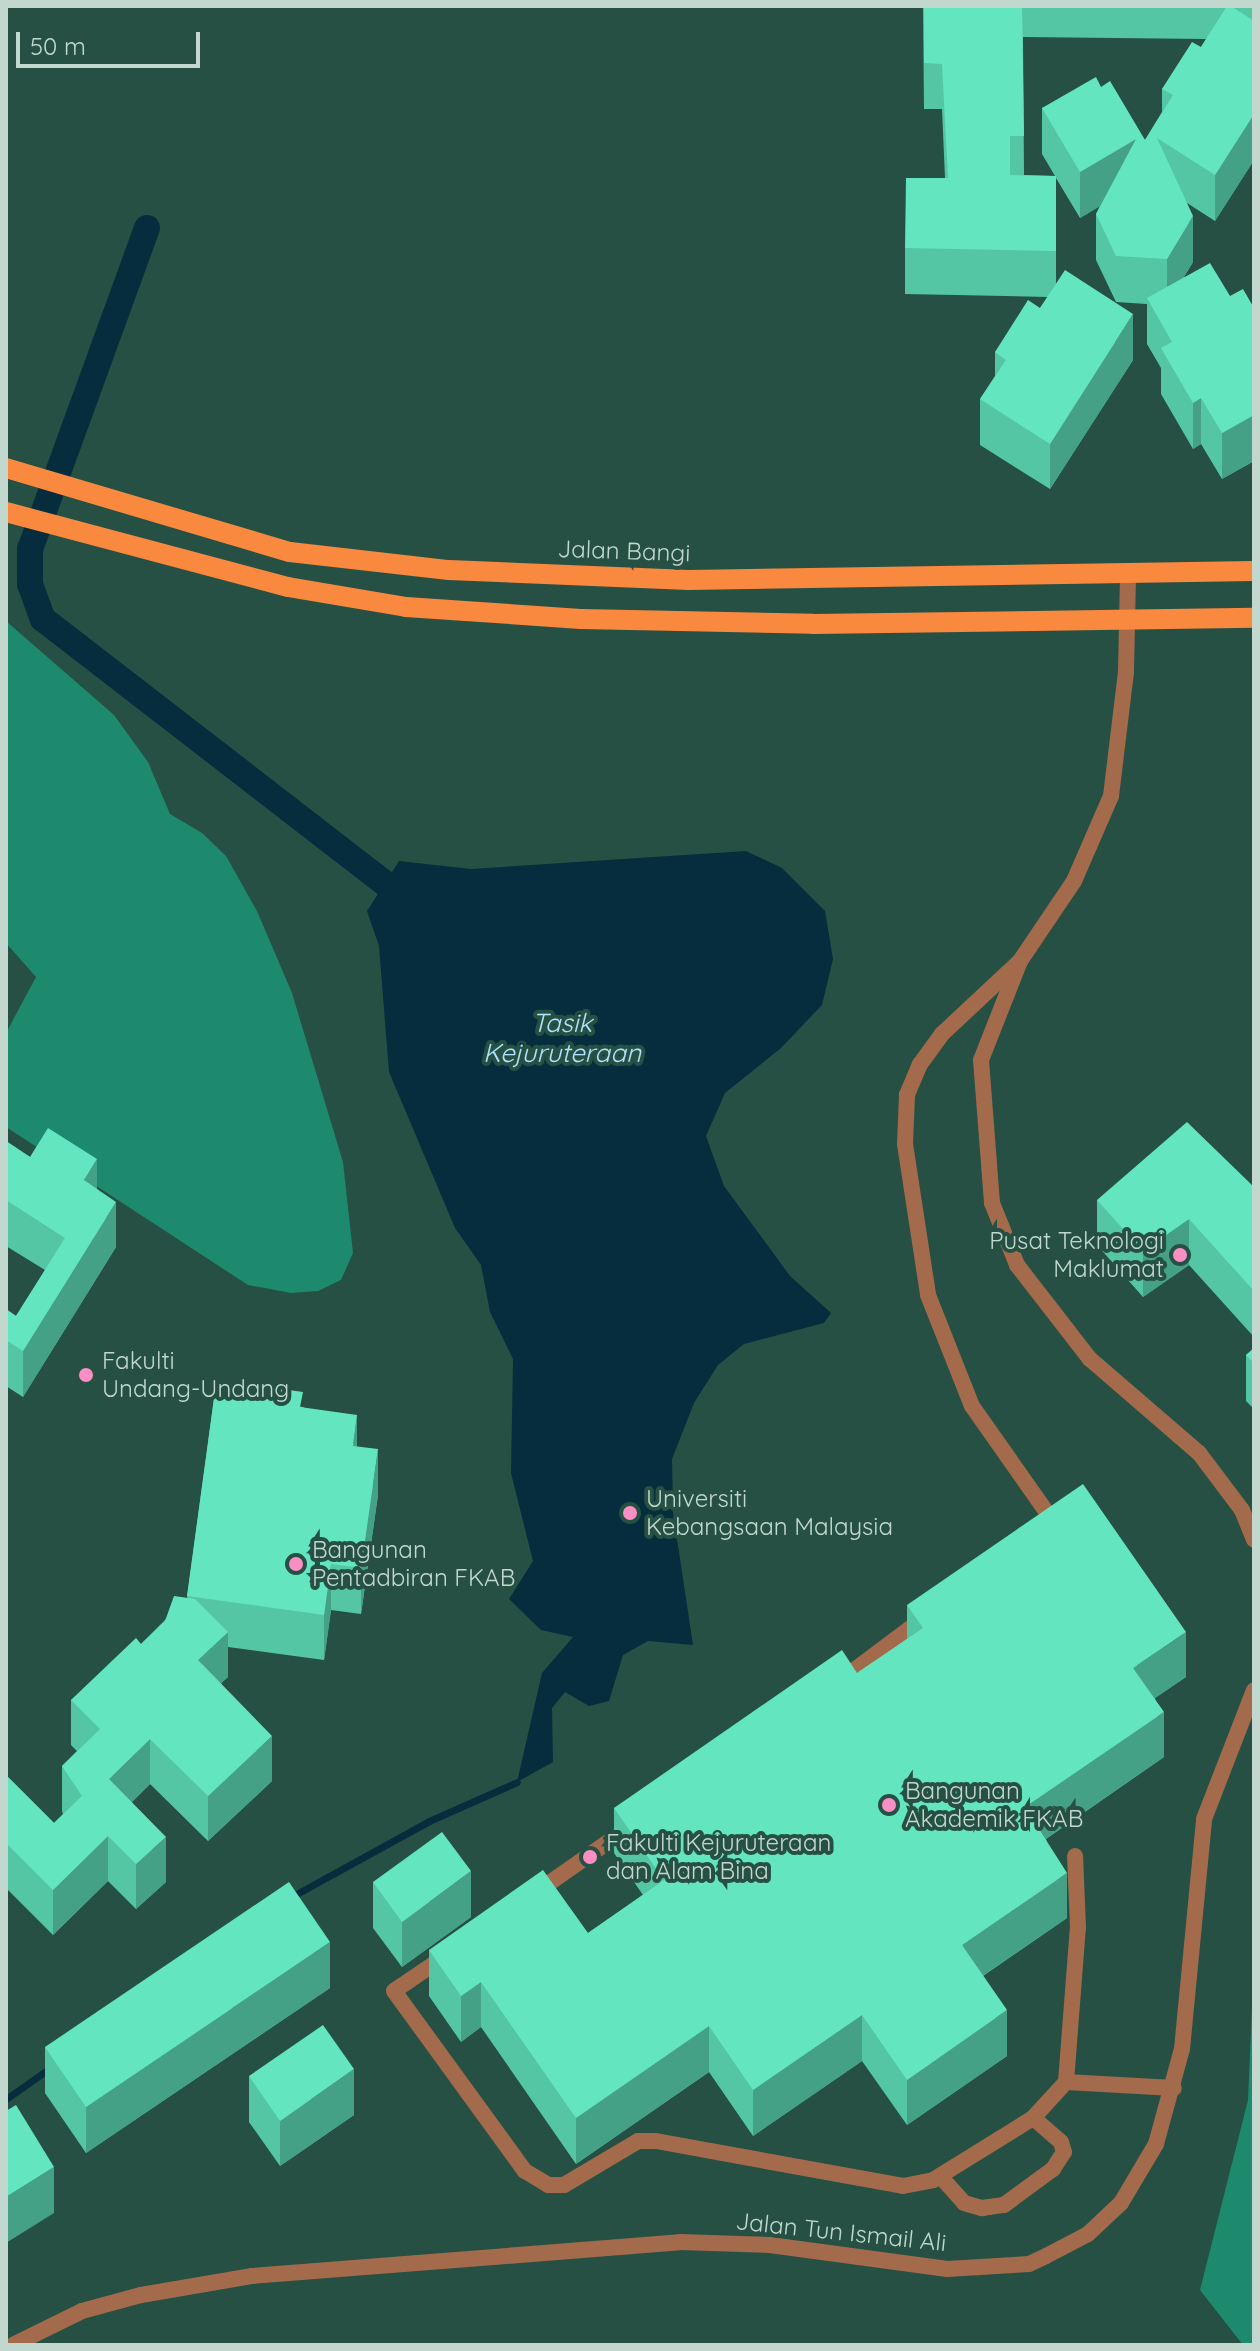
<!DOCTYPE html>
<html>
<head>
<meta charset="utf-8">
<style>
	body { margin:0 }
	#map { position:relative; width:1260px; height:2351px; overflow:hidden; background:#265043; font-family:Quicksand,sans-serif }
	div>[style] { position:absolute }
	.forest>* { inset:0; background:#1d896d }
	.water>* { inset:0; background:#052d3e }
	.stream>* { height:7px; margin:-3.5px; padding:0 3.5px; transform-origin:3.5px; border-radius:3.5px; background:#052d3e }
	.canal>* { height:26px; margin:-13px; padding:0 13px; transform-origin:13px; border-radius:13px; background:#052d3e }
	.street>* { height:16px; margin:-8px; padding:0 8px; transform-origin:8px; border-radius:8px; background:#a36b4b }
	.primary>* { height:20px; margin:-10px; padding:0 10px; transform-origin:10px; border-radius:10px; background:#fa8940 }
	.wall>* { inset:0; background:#55c6a4 }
	.shaded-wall>* { inset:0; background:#45a186 }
	.building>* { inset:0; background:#63e6bf }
	.dots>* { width:22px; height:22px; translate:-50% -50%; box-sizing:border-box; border:4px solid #265043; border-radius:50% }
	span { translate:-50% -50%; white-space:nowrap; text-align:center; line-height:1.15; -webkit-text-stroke:8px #265043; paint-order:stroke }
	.street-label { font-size:24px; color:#c2d8cf }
	.poi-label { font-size:24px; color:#c2d8cf }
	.right { translate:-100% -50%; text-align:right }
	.left { translate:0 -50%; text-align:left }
	.water-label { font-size:26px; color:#afe2fc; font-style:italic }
	.frame { position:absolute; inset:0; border:8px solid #c2d8cf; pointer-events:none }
	.scale { position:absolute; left:16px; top:32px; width:184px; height:36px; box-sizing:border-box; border:4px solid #c2d8cf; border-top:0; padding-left:10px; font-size:24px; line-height:28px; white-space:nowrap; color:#c2d8cf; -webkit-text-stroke:6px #265043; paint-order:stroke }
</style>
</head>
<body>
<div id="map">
	<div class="forest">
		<i style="clip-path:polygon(6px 621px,114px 715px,148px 762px,170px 814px,202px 833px,226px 856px,257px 911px,292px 993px,343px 1162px,353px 1253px,341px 1280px,318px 1291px,291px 1293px,248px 1285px,6px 1127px,6px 1033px,36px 977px,6px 943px)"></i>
		<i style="clip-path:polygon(1254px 1958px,1254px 2345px,1243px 2345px,1200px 2290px,1248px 2100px)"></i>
	</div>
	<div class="water">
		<i style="clip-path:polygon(746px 851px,782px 868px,825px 911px,833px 959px,822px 1005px,781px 1048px,725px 1093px,706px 1136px,724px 1186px,790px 1276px,831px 1313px,824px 1323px,744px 1344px,718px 1365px,694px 1403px,672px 1459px,673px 1512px,693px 1645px,648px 1641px,623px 1655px,609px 1701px,589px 1706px,565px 1692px,552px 1708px,553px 1762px,517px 1782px,542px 1673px,573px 1637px,541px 1630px,509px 1599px,533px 1561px,511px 1473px,513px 1359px,490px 1312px,481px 1265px,455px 1228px,389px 1072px,379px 946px,367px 911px,399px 861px,471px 869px)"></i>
	</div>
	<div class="stream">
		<i style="left:291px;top:1897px;width:158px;rotate:-28.8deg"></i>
		<i style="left:429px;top:1821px;width:96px;rotate:-23.9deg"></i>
		<i style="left:6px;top:2099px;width:57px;rotate:-35.1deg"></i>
	</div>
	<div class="canal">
		<i style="left:147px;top:228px;width:342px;rotate:110deg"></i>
		<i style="left:30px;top:549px;width:35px;rotate:90deg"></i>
		<i style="left:30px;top:584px;width:37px;rotate:70deg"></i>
		<i style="left:43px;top:619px;width:432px;rotate:37.7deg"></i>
	</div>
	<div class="street">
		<i style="left:1128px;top:576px;width:96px;rotate:91.2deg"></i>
		<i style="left:1126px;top:672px;width:125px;rotate:96.9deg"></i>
		<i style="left:1111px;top:796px;width:93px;rotate:113.5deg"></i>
		<i style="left:1074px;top:881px;width:97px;rotate:124deg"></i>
		<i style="left:1020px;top:961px;width:106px;rotate:111.5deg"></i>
		<i style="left:981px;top:1060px;width:143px;rotate:85.6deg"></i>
		<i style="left:992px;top:1203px;width:67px;rotate:68deg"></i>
		<i style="left:1017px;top:1265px;width:119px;rotate:52.2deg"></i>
		<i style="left:1090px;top:1359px;width:144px;rotate:40.8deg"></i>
		<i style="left:1199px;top:1453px;width:71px;rotate:53deg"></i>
		<i style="left:1242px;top:1510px;width:32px;rotate:68deg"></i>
		<i style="left:1020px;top:961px;width:107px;rotate:136.9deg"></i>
		<i style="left:942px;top:1034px;width:37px;rotate:126deg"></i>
		<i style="left:920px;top:1064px;width:34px;rotate:113deg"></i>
		<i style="left:907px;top:1095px;width:49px;rotate:92.3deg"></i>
		<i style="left:905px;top:1144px;width:153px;rotate:81.3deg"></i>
		<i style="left:928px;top:1295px;width:119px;rotate:68.4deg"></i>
		<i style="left:972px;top:1406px;width:136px;rotate:54.9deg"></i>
		<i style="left:1050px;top:1517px;width:12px;rotate:114deg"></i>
		<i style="left:840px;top:1681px;width:105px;rotate:-36.9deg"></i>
		<i style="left:535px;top:1893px;width:117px;rotate:-34.9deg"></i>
		<i style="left:444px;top:1957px;width:60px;rotate:145.8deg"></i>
		<i style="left:394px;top:1991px;width:223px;rotate:54deg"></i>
		<i style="left:525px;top:2171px;width:27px;rotate:31deg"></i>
		<i style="left:548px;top:2185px;width:16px"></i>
		<i style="left:564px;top:2185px;width:86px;rotate:-30.7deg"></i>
		<i style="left:638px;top:2141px;width:18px"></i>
		<i style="left:656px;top:2141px;width:251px;rotate:10.3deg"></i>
		<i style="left:903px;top:2186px;width:31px;rotate:-11deg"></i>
		<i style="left:933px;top:2180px;width:118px;rotate:-31.8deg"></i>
		<i style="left:1033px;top:2118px;width:49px;rotate:-47.5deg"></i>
		<i style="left:1066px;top:2082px;width:108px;rotate:3.2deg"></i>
		<i style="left:1066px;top:2082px;width:155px;rotate:-85.6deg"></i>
		<i style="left:1078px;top:1927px;width:71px;rotate:-92.4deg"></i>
		<i style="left:940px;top:2176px;width:36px;rotate:48deg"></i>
		<i style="left:964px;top:2203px;width:19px;rotate:16deg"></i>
		<i style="left:982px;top:2208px;width:22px;rotate:-8deg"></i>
		<i style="left:1004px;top:2205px;width:61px;rotate:-36.3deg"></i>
		<i style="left:1053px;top:2169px;width:20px;rotate:-57deg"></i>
		<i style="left:1064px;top:2152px;width:10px;rotate:-107deg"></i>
		<i style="left:1061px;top:2142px;width:37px;rotate:-139deg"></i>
		<i style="left:13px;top:2345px;width:77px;rotate:-26.2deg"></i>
		<i style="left:82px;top:2311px;width:61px;rotate:-15.2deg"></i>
		<i style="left:141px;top:2295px;width:113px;rotate:-9.7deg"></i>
		<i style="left:252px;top:2276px;width:429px;rotate:-4.5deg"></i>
		<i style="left:680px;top:2242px;width:90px;rotate:1.9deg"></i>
		<i style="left:770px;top:2245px;width:179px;rotate:7.7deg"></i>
		<i style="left:947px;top:2269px;width:82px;rotate:-3.5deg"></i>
		<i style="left:1029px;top:2264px;width:19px;rotate:-25deg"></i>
		<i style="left:1046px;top:2256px;width:47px;rotate:-27.6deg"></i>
		<i style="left:1088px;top:2234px;width:45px;rotate:-43.2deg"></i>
		<i style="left:1121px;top:2203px;width:69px;rotate:-59.3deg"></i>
		<i style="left:1156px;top:2144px;width:98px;rotate:-74.7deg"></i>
		<i style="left:1182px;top:2049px;width:231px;rotate:-84.5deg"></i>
		<i style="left:1204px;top:1819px;width:138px;rotate:-68.8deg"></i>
	</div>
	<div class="primary">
		<i style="left:6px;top:468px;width:296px;rotate:16.5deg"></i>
		<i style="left:290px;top:552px;width:160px;rotate:6.5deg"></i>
		<i style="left:449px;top:570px;width:240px;rotate:2.4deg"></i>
		<i style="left:689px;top:580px;width:565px;rotate:-0.91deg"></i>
		<i style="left:6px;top:512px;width:292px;rotate:14.9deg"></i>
		<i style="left:288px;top:587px;width:120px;rotate:9.6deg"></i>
		<i style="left:406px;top:607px;width:175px;rotate:3.9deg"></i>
		<i style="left:581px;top:619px;width:232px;rotate:1.2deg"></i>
		<i style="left:813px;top:624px;width:441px;rotate:-0.8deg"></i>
	</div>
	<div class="wall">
		<i style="clip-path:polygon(evenodd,923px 6px,1254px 6px,1254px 160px,1215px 221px,1187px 203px,1193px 262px,1184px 277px,1254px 308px,1254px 461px,1222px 479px,1201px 444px,1193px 449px,1161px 394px,1161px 368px,1147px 344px,1147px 304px,1116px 302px,1096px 260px,1096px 214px,1100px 206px,1080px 218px,1056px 178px,1056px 284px,1133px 360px,1050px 489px,980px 445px,980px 399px,995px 376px,995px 352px,1040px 308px,1048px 297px,905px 294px,905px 248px,945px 178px,942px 109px,924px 109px,923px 6px,1023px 37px,1206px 39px,1201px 47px,1162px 89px,1162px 112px,1145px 140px,1101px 87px,1042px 108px,1042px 154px,1055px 176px,1024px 175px,1023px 37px)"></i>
		<i style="clip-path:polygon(6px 1141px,30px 1157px,97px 1189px,116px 1247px,23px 1397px,6px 1386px,6px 1309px,16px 1316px,45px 1270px,6px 1246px)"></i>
		<i style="clip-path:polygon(1254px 1187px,1254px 1337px,1189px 1265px,1143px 1297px,1097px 1245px,1097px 1200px)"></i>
		<i style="clip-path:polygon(1254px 1348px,1254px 1409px,1246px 1401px,1246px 1355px)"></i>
		<i style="clip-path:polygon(215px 1391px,303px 1407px,357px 1446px,378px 1495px,361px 1614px,331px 1610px,324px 1660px,228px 1647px,228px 1677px,221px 1683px,272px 1781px,208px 1841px,150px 1784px,132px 1802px,166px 1882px,136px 1909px,108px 1881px,53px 1935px,6px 1888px,6px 1775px,54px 1823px,63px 1814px,62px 1811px,62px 1766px,77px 1751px,71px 1745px,71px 1700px,141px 1644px,187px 1598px)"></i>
		<i style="clip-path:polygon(907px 1605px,1186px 1677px,1155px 1698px,1164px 1757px,1046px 1839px,1067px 1918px,983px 1976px,1007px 2056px,907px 2125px,862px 2061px,753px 2136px,709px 2072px,576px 2164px,481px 2027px,461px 2042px,429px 1996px,429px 1950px,588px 1933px,643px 1895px,614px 1853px,614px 1808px,857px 1673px,907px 1639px)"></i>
		<i style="clip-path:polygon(373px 1882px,471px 1917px,402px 1967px,373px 1928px)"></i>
		<i style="clip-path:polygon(330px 1988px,86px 2153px,45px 2093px,45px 2047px)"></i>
		<i style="clip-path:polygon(249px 2076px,354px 2115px,280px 2166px,249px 2122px)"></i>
	</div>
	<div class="shaded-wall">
		<i style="clip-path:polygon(1254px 114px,1254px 160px,1215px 221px,1215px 175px)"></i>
		<i style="clip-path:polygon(1136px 139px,1136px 185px,1080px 218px,1080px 172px)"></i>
		<i style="clip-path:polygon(1193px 216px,1193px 262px,1167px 305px,1167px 259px)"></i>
		<i style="clip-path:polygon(1133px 314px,1133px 360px,1050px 489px,1050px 444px)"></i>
		<i style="clip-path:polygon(1201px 398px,1201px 444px,1193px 449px,1193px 403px)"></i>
		<i style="clip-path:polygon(1254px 415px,1254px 461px,1222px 479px,1222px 433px)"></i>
		<i style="clip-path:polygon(97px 1159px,97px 1205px,84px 1180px)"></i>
		<i style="clip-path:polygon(116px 1202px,116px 1247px,23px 1397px,23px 1351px)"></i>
		<i style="clip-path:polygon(1189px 1219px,1189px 1265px,1143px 1297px,1143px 1251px)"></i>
		<i style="clip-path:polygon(357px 1415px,357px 1461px,353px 1446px)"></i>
		<i style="clip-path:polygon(378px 1449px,378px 1495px,361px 1614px,361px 1568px)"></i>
		<i style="clip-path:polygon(331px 1564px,331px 1610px,324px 1660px,324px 1615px)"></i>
		<i style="clip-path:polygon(228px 1632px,228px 1677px,198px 1705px,198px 1660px)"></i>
		<i style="clip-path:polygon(1186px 1632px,1186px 1677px,1133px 1713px,1133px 1668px)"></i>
		<i style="clip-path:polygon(1164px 1712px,1164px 1757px,1025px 1853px,1025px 1807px)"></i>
		<i style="clip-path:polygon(272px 1736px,272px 1781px,208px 1841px,208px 1796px)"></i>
		<i style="clip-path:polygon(150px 1739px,150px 1784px,109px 1824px,109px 1779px)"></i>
		<i style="clip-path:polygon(108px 1836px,108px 1881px,53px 1935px,53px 1890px)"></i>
		<i style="clip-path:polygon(166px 1837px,166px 1882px,136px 1909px,136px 1864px)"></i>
		<i style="clip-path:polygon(471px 1871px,471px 1917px,402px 1967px,402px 1922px)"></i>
		<i style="clip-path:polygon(1067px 1873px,1067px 1918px,962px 1990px,962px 1945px)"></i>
		<i style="clip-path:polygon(330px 1942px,330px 1988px,86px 2153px,86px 2107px)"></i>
		<i style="clip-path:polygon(481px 1982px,481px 2027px,461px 2042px,461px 1996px)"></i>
		<i style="clip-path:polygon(1007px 2010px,1007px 2056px,907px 2125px,907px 2080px)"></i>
		<i style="clip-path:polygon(862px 2015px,862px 2061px,753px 2136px,753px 2090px)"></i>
		<i style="clip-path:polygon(709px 2026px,709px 2072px,576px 2164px,576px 2118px)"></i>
		<i style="clip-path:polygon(354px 2069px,354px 2115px,280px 2166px,280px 2121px)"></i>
		<i style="clip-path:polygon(54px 2167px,54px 2213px,6px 2243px,6px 2197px)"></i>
	</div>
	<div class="building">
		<i style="clip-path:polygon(924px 6px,1022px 6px,1024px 136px,1010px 136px,1010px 175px,1056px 176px,1056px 251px,905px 248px,906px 178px,948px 178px,942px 64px,924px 63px)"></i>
		<i style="clip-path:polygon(1227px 6px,1231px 6px,1254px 21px,1254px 114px,1215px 175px,1157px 138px,1193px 216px,1167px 259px,1116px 256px,1096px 214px,1136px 139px,1080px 172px,1042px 108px,1096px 77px,1101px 87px,1110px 81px,1145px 140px,1173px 95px,1162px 89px,1192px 42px,1201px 47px)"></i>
		<i style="clip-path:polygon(1210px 263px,1230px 296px,1243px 289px,1254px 308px,1254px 415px,1222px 433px,1201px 398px,1193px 403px,1161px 348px,1172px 342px,1147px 298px)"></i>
		<i style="clip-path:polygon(1065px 270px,1133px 314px,1050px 444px,980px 399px,1006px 360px,995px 352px,1028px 300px,1040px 308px)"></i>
		<i style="clip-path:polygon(1187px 1122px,1254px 1187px,1254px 1291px,1189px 1219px,1143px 1251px,1097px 1200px)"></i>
		<i style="clip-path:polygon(48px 1128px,97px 1159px,84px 1180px,116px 1202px,23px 1351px,6px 1340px,6px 1309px,16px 1316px,65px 1238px,6px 1200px,6px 1141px,30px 1157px)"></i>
		<i style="clip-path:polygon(1254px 1348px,1254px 1363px,1246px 1355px)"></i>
		<i style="clip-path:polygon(261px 1386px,303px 1392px,300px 1407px,357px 1415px,353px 1446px,378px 1449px,361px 1568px,331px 1564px,324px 1615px,187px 1596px,215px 1391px,259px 1399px)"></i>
		<i style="clip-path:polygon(1083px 1484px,1186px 1632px,1133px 1668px,1164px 1712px,1025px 1807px,1067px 1873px,962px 1945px,1007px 2010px,907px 2080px,862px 2015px,753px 2090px,709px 2026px,576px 2118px,481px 1982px,461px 1996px,429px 1950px,543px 1870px,588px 1933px,664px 1880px,614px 1808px,842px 1650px,857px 1673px,923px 1628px,907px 1605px)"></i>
		<i style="clip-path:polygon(174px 1596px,195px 1599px,228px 1632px,198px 1660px,272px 1736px,208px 1796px,150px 1739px,109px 1779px,166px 1837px,136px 1864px,108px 1836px,53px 1890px,6px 1843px,6px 1775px,54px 1823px,82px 1796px,62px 1766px,100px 1729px,71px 1700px,136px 1638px,141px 1644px,165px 1621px)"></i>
		<i style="clip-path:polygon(442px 1832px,471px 1871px,402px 1922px,373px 1882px)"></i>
		<i style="clip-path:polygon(289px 1882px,330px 1942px,86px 2107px,45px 2047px)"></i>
		<i style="clip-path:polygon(323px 2025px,354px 2069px,280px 2121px,249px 2076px)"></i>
		<i style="clip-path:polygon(16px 2105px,54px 2167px,6px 2197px,6px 2111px)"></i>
	</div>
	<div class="dots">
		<i style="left:1180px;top:1255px;background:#fb8fc4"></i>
		<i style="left:86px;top:1375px;background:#fb8fc4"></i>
		<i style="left:630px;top:1513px;background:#fb8fc4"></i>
		<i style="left:296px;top:1564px;background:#fb8fc4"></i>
		<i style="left:889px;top:1805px;background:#fb8fc4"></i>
		<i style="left:590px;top:1857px;background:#fb8fc4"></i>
	</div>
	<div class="street-label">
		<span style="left:624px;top:551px;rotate:2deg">Jalan Bangi</span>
		<span style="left:841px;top:2232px;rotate:6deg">Jalan Tun Ismail Ali</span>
	</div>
	<div class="poi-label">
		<span class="right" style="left:1164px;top:1255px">Pusat Teknologi<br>Maklumat</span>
		<span class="left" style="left:102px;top:1375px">Fakulti<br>Undang-Undang</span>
		<span class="left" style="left:646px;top:1513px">Universiti<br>Kebangsaan Malaysia</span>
		<span class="left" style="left:312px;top:1564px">Bangunan<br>Pentadbiran FKAB</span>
		<span class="left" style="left:905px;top:1805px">Bangunan<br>Akademik FKAB</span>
		<span class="left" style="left:606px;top:1857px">Fakulti Kejuruteraan<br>dan Alam Bina</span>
	</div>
	<div class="water-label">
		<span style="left:562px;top:1038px">Tasik<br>Kejuruteraan</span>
	</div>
	<div class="frame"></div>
	<div class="scale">50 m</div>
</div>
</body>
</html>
